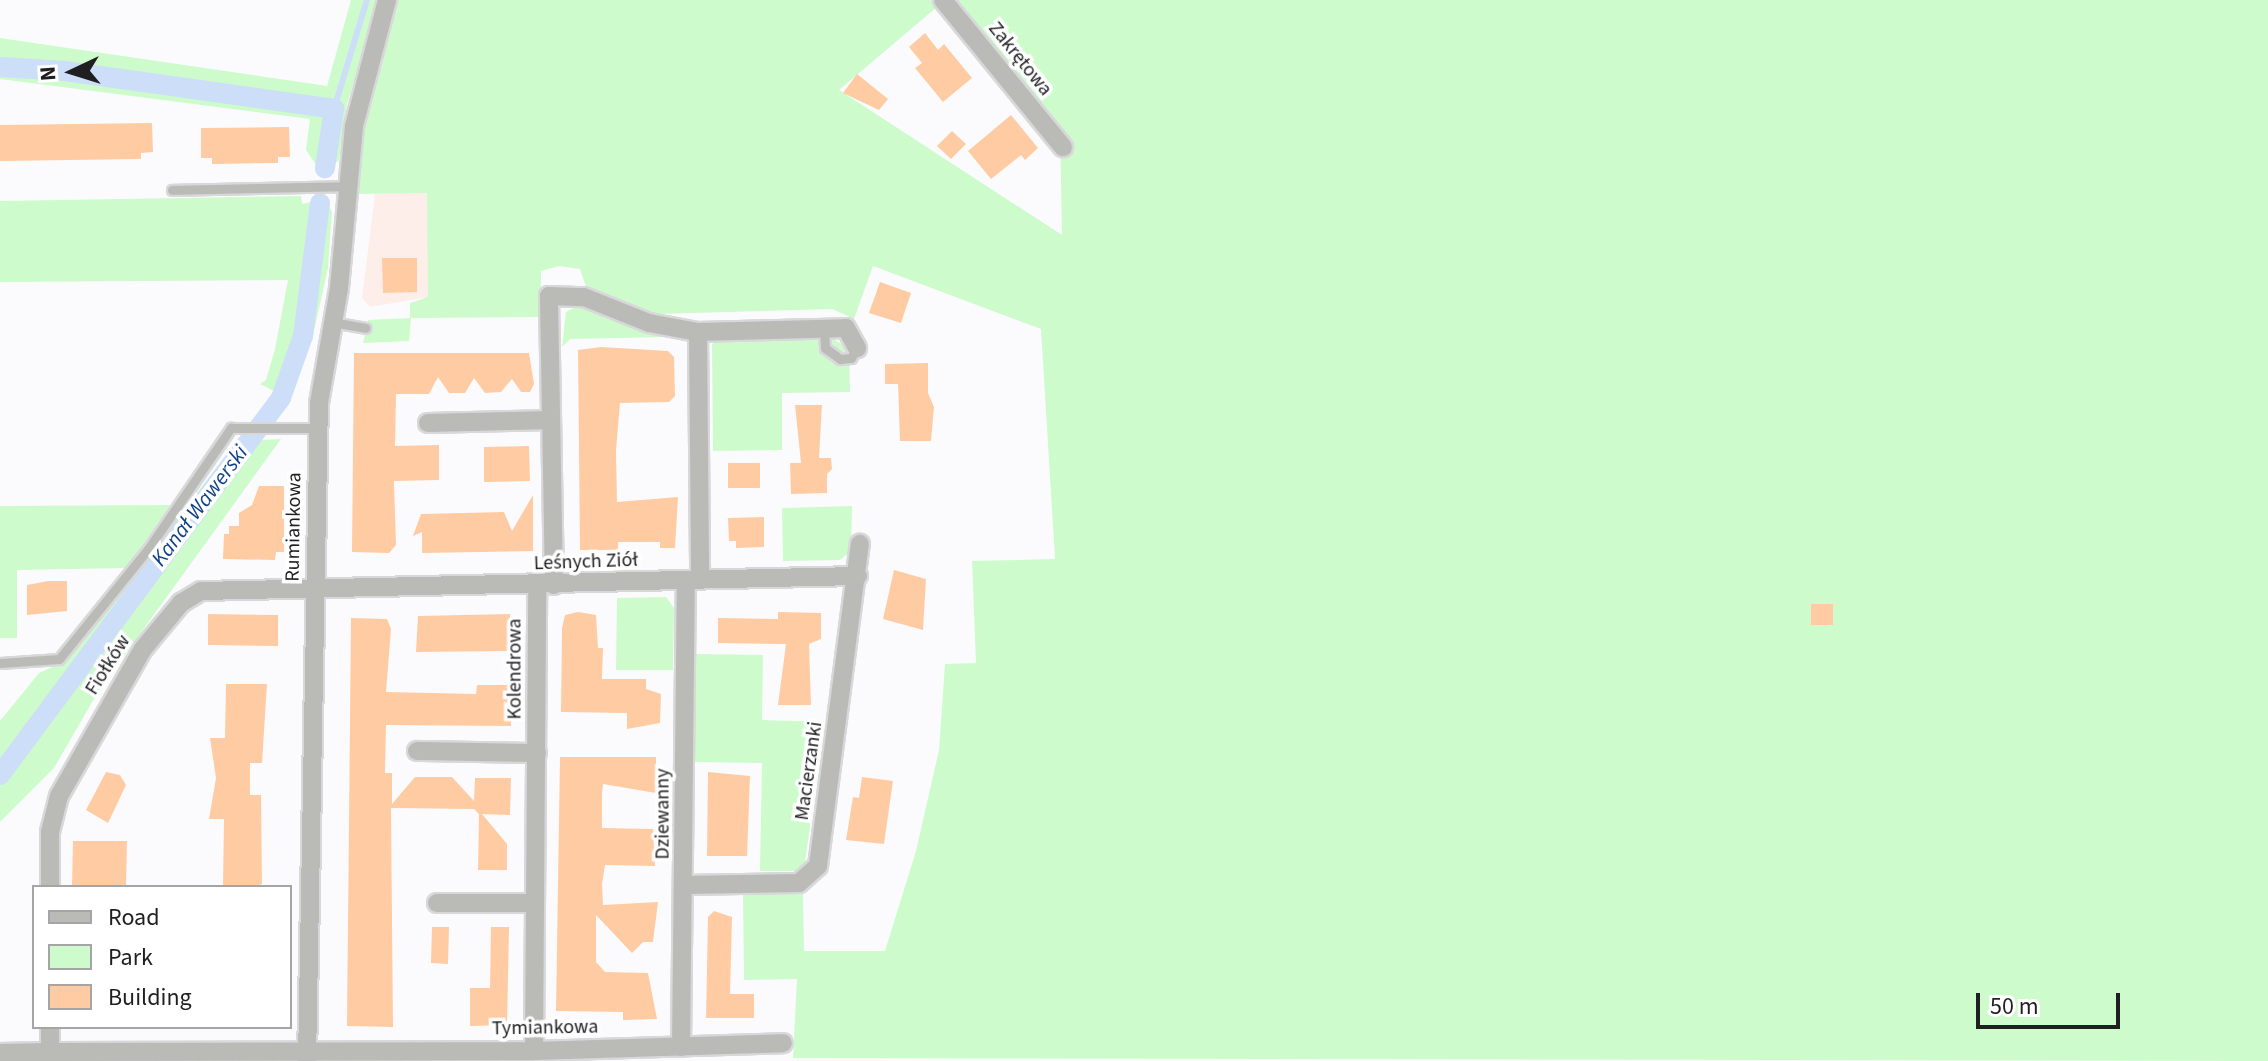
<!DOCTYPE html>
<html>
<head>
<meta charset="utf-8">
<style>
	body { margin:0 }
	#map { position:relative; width:2268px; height:1061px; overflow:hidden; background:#fbfbfe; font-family:"Source Sans 3",sans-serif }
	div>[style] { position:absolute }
	.education>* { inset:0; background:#feeeea }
	.green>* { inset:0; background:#cdfbcb }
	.stream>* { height:6px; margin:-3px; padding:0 3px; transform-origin:3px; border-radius:3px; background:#cddef8 }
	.canal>* { height:20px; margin:-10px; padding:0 10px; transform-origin:10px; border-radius:10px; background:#cddef8 }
	.building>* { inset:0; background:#ffcba2 }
	.roads { filter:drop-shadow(2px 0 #d8d8db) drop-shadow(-2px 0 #d8d8db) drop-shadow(0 2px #d8d8db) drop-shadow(0 -2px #d8d8db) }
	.service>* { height:9px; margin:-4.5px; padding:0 4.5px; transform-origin:4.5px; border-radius:4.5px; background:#babab7 }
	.minor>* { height:18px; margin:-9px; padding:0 9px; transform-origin:9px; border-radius:9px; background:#babab7 }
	span { translate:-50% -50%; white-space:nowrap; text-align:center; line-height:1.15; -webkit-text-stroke:7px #fff; paint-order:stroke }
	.street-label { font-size:20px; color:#1f1f22 }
	.water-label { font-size:22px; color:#0f4189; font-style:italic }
	.legend { position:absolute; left:32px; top:885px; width:260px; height:144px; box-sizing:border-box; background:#fff; border:2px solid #a5a5a7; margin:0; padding:10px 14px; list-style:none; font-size:24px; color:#1f1f22 }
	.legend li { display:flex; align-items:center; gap:16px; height:40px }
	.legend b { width:40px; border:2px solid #a5a5a7 }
	.north { position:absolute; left:32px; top:32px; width:80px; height:80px; -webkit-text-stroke:6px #fff; paint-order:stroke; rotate:266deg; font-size:22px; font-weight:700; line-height:32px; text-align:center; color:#1f1f22 }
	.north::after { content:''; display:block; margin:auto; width:28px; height:36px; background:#1f1f22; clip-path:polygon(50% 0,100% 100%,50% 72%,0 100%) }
	.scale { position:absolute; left:1976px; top:993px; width:144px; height:36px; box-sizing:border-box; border:4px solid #1f1f22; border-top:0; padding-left:10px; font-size:24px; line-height:28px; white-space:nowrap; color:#1f1f22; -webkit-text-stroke:6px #fff; paint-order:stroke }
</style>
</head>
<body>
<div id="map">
	<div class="education">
		<i style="clip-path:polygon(427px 192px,429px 297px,370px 307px,362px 298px,375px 194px)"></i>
	</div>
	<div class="green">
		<i style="clip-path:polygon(351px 0,379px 0,347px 104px,339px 160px,330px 168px,318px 168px,306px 150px,310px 119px,0 79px,0 38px,327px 86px)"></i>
		<i style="clip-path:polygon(397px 0,931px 0,937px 7px,839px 90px,1062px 235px,1060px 131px,953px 0,2268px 0,2268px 1061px,793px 1058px,797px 979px,744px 980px,743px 894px,803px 893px,804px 951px,885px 951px,916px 851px,939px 750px,945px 664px,976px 663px,972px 561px,1055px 559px,1041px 329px,873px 266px,854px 319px,832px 309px,656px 314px,616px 302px,586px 287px,580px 269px,559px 266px,541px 271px,541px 317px,411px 318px,409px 341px,363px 343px,368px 320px,410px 318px,410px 303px,428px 297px,427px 193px,353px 194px,367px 109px)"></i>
		<i style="clip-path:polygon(301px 196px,302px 204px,325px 199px,332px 212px,328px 268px,312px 340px,287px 398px,260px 384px,266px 380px,275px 349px,288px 280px,0 282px,0 201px)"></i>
		<i style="clip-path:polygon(581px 304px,637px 323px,666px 337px,570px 339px,562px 347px,566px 312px)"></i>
		<i style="clip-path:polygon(719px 335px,826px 335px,849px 348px,850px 392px,782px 393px,782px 450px,713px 451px,712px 345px)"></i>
		<i style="clip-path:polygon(281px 439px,98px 692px,54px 768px,0 822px,0 721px,39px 673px,68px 660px,237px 441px)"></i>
		<i style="clip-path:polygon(170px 505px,127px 568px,17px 570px,17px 638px,0 638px,0 506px)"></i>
		<i style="clip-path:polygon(852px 506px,851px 551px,840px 560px,783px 561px,782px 508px)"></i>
		<i style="clip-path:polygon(666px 597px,674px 608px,673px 670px,616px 670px,617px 598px)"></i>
		<i style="clip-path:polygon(696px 654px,763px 655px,762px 720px,825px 722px,805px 862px,795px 871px,760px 871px,762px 763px,694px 762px)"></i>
	</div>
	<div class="stream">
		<i style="left:334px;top:109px;width:114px;rotate:-73.2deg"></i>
	</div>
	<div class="canal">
		<i style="left:0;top:67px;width:65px;rotate:3.5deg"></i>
		<i style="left:65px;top:71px;width:272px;rotate:8deg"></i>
		<i style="left:334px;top:109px;width:60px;rotate:98.7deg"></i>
		<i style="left:0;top:775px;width:470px;rotate:-53.3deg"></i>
		<i style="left:281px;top:398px;width:66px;rotate:-70.5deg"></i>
		<i style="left:303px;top:336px;width:134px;rotate:-82.7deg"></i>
	</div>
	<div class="building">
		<i style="clip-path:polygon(925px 33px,938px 50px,944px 44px,972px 78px,943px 102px,915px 68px,922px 63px,909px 47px)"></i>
		<i style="clip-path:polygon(857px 74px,888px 99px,879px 110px,843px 93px)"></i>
		<i style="clip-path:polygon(1011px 115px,1038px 148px,1025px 160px,1021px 155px,991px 179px,968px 151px)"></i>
		<i style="clip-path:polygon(152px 123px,153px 152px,141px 153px,141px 159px,0 161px,0 125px)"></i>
		<i style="clip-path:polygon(289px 127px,290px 157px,278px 157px,278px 163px,212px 164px,212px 158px,201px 158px,201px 128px)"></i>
		<i style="clip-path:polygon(952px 131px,966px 144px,951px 159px,937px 146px)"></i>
		<i style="clip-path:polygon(382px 258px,417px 258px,417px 292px,383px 293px)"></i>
		<i style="clip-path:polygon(880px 282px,911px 293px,901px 323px,869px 313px)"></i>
		<i style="clip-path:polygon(601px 347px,668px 351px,674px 357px,675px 396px,669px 402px,620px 403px,616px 450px,617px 502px,678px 497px,675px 548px,660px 548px,660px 542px,618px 542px,618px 550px,580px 550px,578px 350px)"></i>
		<i style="clip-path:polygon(354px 353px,529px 353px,534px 384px,530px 392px,521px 392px,512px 379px,501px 392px,485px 393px,474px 378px,465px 393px,449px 393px,438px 377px,429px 394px,396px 394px,395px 446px,439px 445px,439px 480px,394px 481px,396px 545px,389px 553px,352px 552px)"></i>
		<i style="clip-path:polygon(928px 363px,928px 393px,934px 407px,931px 441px,900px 441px,898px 384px,885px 384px,885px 364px)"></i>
		<i style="clip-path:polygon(795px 405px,822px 405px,819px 458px,831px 458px,832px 469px,827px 474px,827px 493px,791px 494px,790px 463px,801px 463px)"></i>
		<i style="clip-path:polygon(529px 446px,530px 481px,484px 482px,484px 447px)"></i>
		<i style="clip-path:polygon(728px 463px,760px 463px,760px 488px,728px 488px)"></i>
		<i style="clip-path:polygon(259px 486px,284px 486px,284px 552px,276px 552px,275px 560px,223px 559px,224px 534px,229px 534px,229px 526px,239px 526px,239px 513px,252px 505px)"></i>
		<i style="clip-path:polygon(533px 495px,533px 551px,422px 553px,422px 532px,413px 536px,421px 514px,504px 512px,512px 531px)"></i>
		<i style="clip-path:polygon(764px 517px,764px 547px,736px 548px,736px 541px,729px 541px,728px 518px)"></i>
		<i style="clip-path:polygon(894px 570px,926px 579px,923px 630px,883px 619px)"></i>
		<i style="clip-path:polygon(48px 581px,67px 581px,67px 611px,27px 615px,27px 585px)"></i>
		<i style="clip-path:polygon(1811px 604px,1833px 604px,1833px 625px,1811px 625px)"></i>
		<i style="clip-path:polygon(578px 612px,596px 615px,598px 648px,603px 648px,602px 679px,646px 679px,646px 689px,661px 694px,660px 723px,627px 729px,627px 713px,561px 712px,562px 628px,565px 615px)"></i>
		<i style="clip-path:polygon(778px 612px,821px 613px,821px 639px,809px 644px,811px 705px,778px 705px,786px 644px,718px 643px,718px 618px,778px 619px)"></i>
		<i style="clip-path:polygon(208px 614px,278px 615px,278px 646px,208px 645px)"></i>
		<i style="clip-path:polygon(510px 614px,511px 651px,416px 652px,418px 616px)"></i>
		<i style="clip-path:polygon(351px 618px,387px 619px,391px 629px,386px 692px,476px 694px,477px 685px,511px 685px,511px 726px,386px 725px,385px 773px,392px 773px,392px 804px,415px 777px,452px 777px,474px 801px,475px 778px,511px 778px,510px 815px,482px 814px,507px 844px,507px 870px,478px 870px,479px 814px,474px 809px,391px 808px,393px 1027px,347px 1026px)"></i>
		<i style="clip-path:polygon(226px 684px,267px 684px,262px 763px,250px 763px,250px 795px,261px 795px,262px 884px,256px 887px,223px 887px,224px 819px,209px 819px,216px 778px,210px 738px,225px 738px)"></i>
		<i style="clip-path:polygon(560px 757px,656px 757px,656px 793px,603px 784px,602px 794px,602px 828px,653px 829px,655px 866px,605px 865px,602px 884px,603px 905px,658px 902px,653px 942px,643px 942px,632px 953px,596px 915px,596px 962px,605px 972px,648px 973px,657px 1019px,623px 1020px,623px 1012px,556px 1011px)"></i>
		<i style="clip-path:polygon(106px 772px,120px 775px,126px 785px,108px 823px,86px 810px)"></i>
		<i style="clip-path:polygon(708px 772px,750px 776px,747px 856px,707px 856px)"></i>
		<i style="clip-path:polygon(862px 777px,893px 781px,884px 844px,846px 840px,853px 797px,859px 798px)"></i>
		<i style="clip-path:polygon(73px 841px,127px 841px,126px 886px,72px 885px)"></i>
		<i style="clip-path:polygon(714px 911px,732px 917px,730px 994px,754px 994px,754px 1018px,706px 1018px,708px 917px)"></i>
		<i style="clip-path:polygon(432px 927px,449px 927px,448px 964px,431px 963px)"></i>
		<i style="clip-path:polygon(491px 927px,509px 927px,507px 1025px,470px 1026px,470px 988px,490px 988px)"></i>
	</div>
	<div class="roads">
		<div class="service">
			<i style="left:172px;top:190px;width:175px;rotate:-1.3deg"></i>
			<i style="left:332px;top:322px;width:34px;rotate:10deg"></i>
			<i style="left:824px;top:329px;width:19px;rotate:87deg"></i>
			<i style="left:825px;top:348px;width:19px;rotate:36deg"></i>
			<i style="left:840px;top:359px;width:11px;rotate:-5deg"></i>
			<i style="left:851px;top:358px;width:12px;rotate:-59deg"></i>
			<i style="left:0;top:663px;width:59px;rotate:-3.9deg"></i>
			<i style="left:59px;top:659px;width:141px;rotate:-51deg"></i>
			<i style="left:148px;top:549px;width:147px;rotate:-55.6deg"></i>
			<i style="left:231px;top:428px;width:88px"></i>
		</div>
		<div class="minor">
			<i style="left:943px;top:0;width:190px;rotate:50.8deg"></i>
			<i style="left:698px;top:332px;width:248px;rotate:89.5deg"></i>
			<i style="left:428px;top:423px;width:123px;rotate:-1.4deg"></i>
			<i style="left:554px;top:585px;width:289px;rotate:-91deg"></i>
			<i style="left:549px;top:296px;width:35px;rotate:2deg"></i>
			<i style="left:584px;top:297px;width:70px;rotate:21.8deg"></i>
			<i style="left:649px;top:323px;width:50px;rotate:10.4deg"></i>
			<i style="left:698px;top:332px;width:148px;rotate:-1.5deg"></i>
			<i style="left:846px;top:328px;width:23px;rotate:61deg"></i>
			<i style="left:417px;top:751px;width:120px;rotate:1deg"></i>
			<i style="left:685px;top:885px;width:114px;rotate:-1deg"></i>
			<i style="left:799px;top:883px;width:25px;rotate:-42deg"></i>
			<i style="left:818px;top:866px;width:325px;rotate:-82.6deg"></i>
			<i style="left:50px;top:887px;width:55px;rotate:-90deg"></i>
			<i style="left:50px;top:832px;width:37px;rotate:-76deg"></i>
			<i style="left:59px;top:796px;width:169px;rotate:-60.3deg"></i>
			<i style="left:143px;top:649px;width:60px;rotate:-50.4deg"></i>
			<i style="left:181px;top:603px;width:23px;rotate:-31deg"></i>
			<i style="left:201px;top:591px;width:657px;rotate:-1.31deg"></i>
			<i style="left:437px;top:903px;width:97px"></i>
			<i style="left:50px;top:1027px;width:25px;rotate:90deg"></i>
			<i style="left:50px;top:1052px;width:484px;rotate:-0.1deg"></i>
			<i style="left:534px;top:1051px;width:249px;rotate:-1.8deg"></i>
			<i style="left:681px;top:1047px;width:466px;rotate:-89.4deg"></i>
			<i style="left:534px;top:1051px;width:466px;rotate:-89.6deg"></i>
			<i style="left:0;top:1053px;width:50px;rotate:-1.1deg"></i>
			<i style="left:307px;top:1061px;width:658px;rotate:-88.96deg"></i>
			<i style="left:319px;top:403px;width:117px;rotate:-80.1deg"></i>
			<i style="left:339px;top:288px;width:163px;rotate:-84.7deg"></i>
			<i style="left:354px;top:126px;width:130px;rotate:-75.3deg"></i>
		</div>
	</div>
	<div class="street-label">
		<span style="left:1020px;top:59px;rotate:51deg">Zakrętowa</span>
		<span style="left:294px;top:527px;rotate:-89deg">Rumiankowa</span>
		<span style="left:586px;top:562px;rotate:-2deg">Leśnych Ziół</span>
		<span style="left:108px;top:665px;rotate:-58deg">Fiołków</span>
		<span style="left:515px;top:669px;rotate:-90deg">Kolendrowa</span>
		<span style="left:809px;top:771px;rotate:-82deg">Macierzanki</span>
		<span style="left:663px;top:814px;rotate:-90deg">Dziewanny</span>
		<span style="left:545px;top:1028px;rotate:-1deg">Tymiankowa</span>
	</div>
	<div class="water-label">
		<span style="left:200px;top:506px;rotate:-53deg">Kanał Wawerski</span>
	</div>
	<ul class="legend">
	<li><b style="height:10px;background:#babab7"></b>Road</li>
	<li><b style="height:22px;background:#cdfbcb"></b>Park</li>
	<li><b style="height:22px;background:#ffcba2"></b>Building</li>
	</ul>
	<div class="north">N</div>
	<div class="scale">50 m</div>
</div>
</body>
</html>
